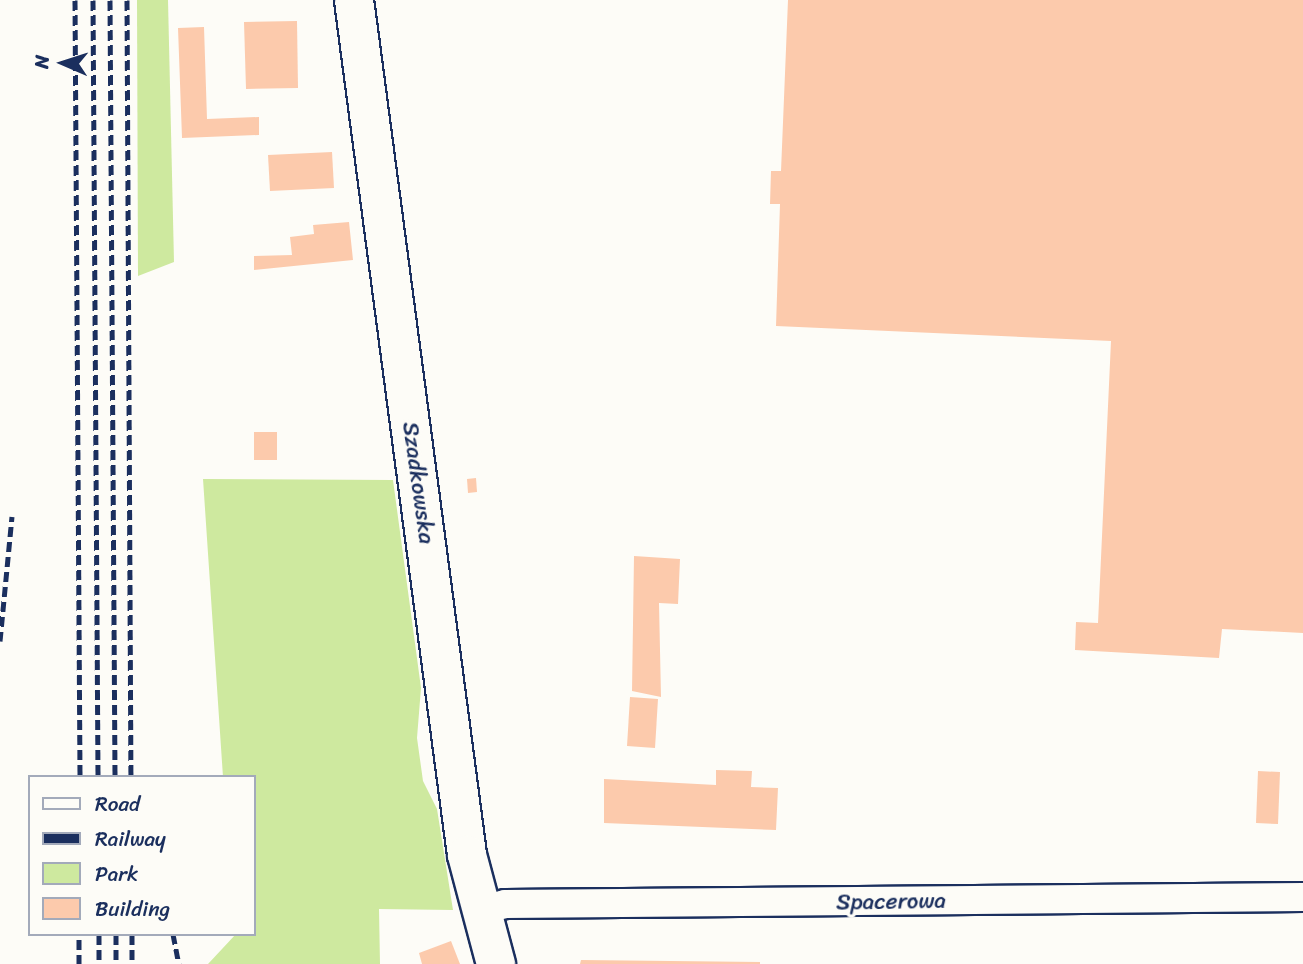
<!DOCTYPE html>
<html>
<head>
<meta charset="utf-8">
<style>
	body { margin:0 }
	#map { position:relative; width:1303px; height:964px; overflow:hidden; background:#fdfcf7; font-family:Sriracha,sans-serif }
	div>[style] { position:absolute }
	.green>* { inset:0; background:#cee99f }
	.building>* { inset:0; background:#fccaac }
	.roads { filter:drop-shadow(2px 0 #1b2f5e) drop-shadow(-2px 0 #1b2f5e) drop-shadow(0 2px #1b2f5e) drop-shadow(0 -2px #1b2f5e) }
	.street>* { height:28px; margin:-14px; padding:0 14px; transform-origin:14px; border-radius:14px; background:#fdfcf7 }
	.secondary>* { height:38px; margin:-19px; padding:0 19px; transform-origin:19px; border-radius:19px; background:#fdfcf7 }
	.rail>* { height:5px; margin-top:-2.5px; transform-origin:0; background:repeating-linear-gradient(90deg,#1b2f5e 0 10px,transparent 0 15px) }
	span { translate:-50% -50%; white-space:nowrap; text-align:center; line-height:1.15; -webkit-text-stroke:7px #fdfcf7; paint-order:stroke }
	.street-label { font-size:23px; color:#1b2f5e }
	.legend { position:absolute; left:28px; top:775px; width:228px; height:161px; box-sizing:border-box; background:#fdfcf7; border:2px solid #a3aaba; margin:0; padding:9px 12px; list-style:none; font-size:21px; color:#1b2f5e }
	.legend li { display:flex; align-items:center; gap:14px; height:35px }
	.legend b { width:35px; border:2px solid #a3aaba }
	.north { position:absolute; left:28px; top:28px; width:70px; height:70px; -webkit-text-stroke:5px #fdfcf7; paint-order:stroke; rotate:273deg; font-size:19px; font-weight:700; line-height:28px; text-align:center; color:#1b2f5e }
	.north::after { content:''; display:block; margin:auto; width:24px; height:32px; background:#1b2f5e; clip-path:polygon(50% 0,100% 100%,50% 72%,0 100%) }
</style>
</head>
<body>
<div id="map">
	<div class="green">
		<i style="clip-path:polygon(137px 0,168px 0,174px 262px,138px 276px)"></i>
		<i style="clip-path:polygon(203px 479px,393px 480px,421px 688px,417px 738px,423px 781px,437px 809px,453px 910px,379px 909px,380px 964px,208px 964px,236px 934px,254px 934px,254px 777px,223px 777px)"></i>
	</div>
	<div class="building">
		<i style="clip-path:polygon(788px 0,1303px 0,1303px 633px,1222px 629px,1219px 658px,1075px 650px,1076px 622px,1098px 623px,1111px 341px,776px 326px,780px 204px,770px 204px,771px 171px,781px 171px)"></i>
		<i style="clip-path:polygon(297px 21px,298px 88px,246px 89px,244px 22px)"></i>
		<i style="clip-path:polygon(204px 27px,207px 119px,259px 117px,259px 135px,182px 138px,178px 28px)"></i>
		<i style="clip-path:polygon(332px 152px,334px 188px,270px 191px,268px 155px)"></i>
		<i style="clip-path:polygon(349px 222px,353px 260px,254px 270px,254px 256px,292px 255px,290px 237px,314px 234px,313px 225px)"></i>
		<i style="clip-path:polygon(254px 432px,277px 432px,277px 460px,254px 460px)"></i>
		<i style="clip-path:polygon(476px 478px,477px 492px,468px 493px,467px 479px)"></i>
		<i style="clip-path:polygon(634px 556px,680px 559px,678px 604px,659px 603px,661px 697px,632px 691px)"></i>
		<i style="clip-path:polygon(630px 697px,658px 699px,655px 748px,627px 746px)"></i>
		<i style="clip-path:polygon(716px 770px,752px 771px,751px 787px,778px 788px,776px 830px,604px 823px,604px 779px,716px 785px)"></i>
		<i style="clip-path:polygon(1258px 771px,1280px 772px,1278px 824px,1256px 823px)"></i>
		<i style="clip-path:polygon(451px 941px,460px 964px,422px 964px,419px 953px)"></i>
		<i style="clip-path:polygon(581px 960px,760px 962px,760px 964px,580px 964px)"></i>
	</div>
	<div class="roads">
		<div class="street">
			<i style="left:480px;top:910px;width:26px;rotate:-13deg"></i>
			<i style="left:505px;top:904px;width:798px;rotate:-0.5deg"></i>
		</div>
		<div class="secondary">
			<i style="left:354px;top:0;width:862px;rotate:82.47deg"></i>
			<i style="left:467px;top:855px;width:113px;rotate:75.1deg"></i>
		</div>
	</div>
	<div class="rail">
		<i style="left:75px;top:0;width:777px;rotate:89.63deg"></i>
		<i style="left:93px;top:0;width:777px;rotate:89.63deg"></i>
		<i style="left:110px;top:0;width:777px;rotate:89.63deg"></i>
		<i style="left:127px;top:0;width:777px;rotate:89.71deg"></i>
		<i style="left:0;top:641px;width:125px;rotate:-84.5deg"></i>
		<i style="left:99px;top:934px;width:30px;rotate:90deg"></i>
		<i style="left:116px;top:934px;width:30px;rotate:90deg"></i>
		<i style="left:132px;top:934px;width:30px;rotate:90deg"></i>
		<i style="left:173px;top:934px;width:31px;rotate:79deg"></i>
		<i style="left:79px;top:964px;width:30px;rotate:-90deg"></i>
	</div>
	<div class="street-label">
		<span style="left:418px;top:483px;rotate:82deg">Szadkowska</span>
		<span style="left:891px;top:902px;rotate:-1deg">Spacerowa</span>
	</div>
	<ul class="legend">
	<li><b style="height:9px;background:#fdfcf7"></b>Road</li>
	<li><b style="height:9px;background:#1b2f5e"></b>Railway</li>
	<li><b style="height:19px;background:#cee99f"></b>Park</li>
	<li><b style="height:19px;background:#fccaac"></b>Building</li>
	</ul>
	<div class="north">N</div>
</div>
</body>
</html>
